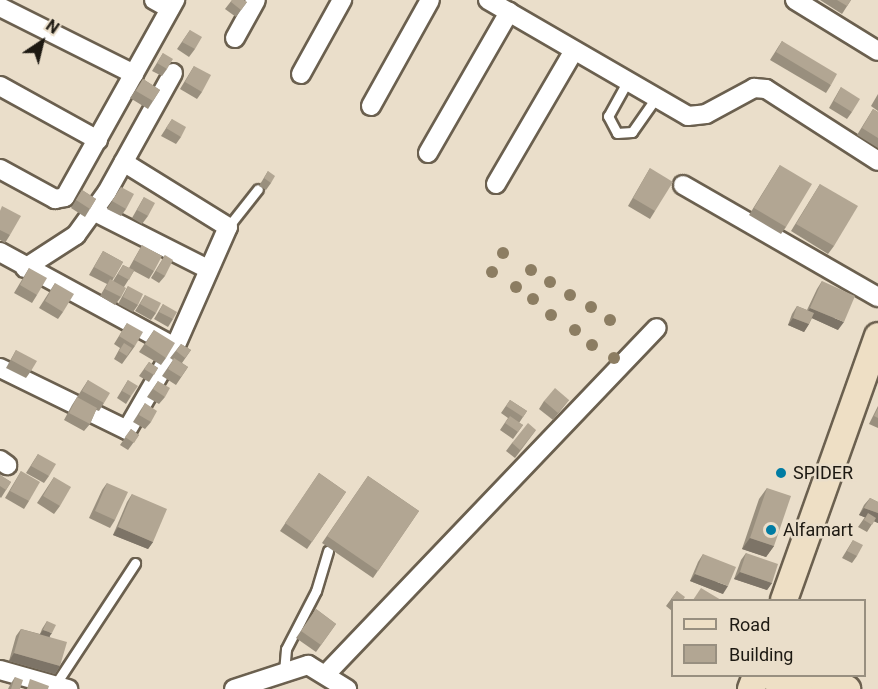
<!DOCTYPE html>
<html>
<head>
<meta charset="utf-8">
<style>
	body { margin:0 }
	#map { position:relative; width:878px; height:689px; overflow:hidden; background:#eadeca; font-family:Roboto,sans-serif }
	div>[style] { position:absolute }
	.roads { filter:drop-shadow(2px 0 #6b604f) drop-shadow(-2px 0 #6b604f) drop-shadow(0 2px #6b604f) drop-shadow(0 -2px #6b604f) }
	.lane>* { height:9px; margin:-4.5px; padding:0 4.5px; transform-origin:4.5px; border-radius:4.5px; background:#fff }
	.street>* { height:18px; margin:-9px; padding:0 9px; transform-origin:9px; border-radius:9px; background:#fff }
	.secondary>* { height:26px; margin:-13px; padding:0 13px; transform-origin:13px; border-radius:13px; background:#eedfc5 }
	.trees>* { width:12px; height:12px; margin:-6px; border-radius:50%; background:#8c7d62 }
	.wall>* { inset:0; background:#998f7e }
	.shaded-wall>* { inset:0; background:#7d7467 }
	.building>* { inset:0; background:#b2a693 }
	.dots>* { width:16px; height:16px; translate:-50% -50%; box-sizing:border-box; border:3px solid #eadeca; border-radius:50% }
	span { translate:-50% -50%; white-space:nowrap; text-align:center; line-height:1.15; -webkit-text-stroke:5px #eadeca; paint-order:stroke }
	.poi-label { font-size:18px; color:#1d1912 }
	.left { translate:0 -50%; text-align:left }
	.legend { position:absolute; left:671px; top:599px; width:195px; height:78px; box-sizing:border-box; background:#eadeca; border:2px solid #988f80; margin:0; padding:8px 10px; list-style:none; font-size:18px; color:#1d1912 }
	.legend li { display:flex; align-items:center; gap:12px; height:30px }
	.legend b { width:30px; border:2px solid #988f80 }
	.north { position:absolute; left:12px; top:12px; width:60px; height:60px; -webkit-text-stroke:4px #eadeca; paint-order:stroke; rotate:35deg; font-size:16px; font-weight:700; line-height:24px; text-align:center; color:#1d1912 }
	.north::after { content:''; display:block; margin:auto; width:21px; height:27px; background:#1d1912; clip-path:polygon(50% 0,100% 100%,50% 72%,0 100%) }
</style>
</head>
<body>
<div id="map">
	<div class="roads">
		<div class="lane">
			<i style="left:626px;top:84px;width:37px;rotate:119deg"></i>
			<i style="left:608px;top:116px;width:19px;rotate:62deg"></i>
			<i style="left:617px;top:133px;width:15px;rotate:-4deg"></i>
			<i style="left:632px;top:132px;width:38px;rotate:-55deg"></i>
			<i style="left:228px;top:227px;width:48px;rotate:-51.7deg"></i>
			<i style="left:284px;top:672px;width:23px;rotate:-85deg"></i>
			<i style="left:286px;top:649px;width:65px;rotate:-62.7deg"></i>
			<i style="left:316px;top:591px;width:42px;rotate:-73.3deg"></i>
			<i style="left:55px;top:685px;width:146px;rotate:-56.7deg"></i>
		</div>
		<div class="street">
			<i style="left:154px;top:0;width:18px;rotate:29deg"></i>
			<i style="left:488px;top:0;width:231px;rotate:30.1deg"></i>
			<i style="left:688px;top:116px;width:18px;rotate:-6deg"></i>
			<i style="left:706px;top:114px;width:55px;rotate:-28.4deg"></i>
			<i style="left:754px;top:88px;width:12px;rotate:5deg"></i>
			<i style="left:766px;top:89px;width:133px;rotate:32.7deg"></i>
			<i style="left:795px;top:0;width:97px;rotate:31.6deg"></i>
			<i style="left:0;top:7px;width:150px;rotate:26.6deg"></i>
			<i style="left:235px;top:38px;width:43px;rotate:-61.1deg"></i>
			<i style="left:301px;top:74px;width:85px;rotate:-61deg"></i>
			<i style="left:0;top:86px;width:112px;rotate:28.9deg"></i>
			<i style="left:371px;top:106px;width:121px;rotate:-60.9deg"></i>
			<i style="left:428px;top:153px;width:163px;rotate:-60.1deg"></i>
			<i style="left:0;top:169px;width:63px;rotate:28.6deg"></i>
			<i style="left:55px;top:199px;width:10px;rotate:-11deg"></i>
			<i style="left:65px;top:197px;width:226px;rotate:-60.8deg"></i>
			<i style="left:496px;top:184px;width:153px;rotate:-59.7deg"></i>
			<i style="left:683px;top:185px;width:225px;rotate:29.9deg"></i>
			<i style="left:93px;top:211px;width:127px;rotate:26.8deg"></i>
			<i style="left:0;top:252px;width:195px;rotate:28.5deg"></i>
			<i style="left:25px;top:268px;width:61px;rotate:-32.9deg"></i>
			<i style="left:76px;top:235px;width:53px;rotate:-54.2deg"></i>
			<i style="left:107px;top:192px;width:136px;rotate:-61deg"></i>
			<i style="left:0;top:368px;width:141px;rotate:26deg"></i>
			<i style="left:127px;top:430px;width:96px;rotate:-60deg"></i>
			<i style="left:175px;top:347px;width:131px;rotate:-66.2deg"></i>
			<i style="left:228px;top:227px;width:123px;rotate:-148.2deg"></i>
			<i style="left:0;top:460px;width:9px;rotate:36deg"></i>
			<i style="left:0;top:670px;width:71px;rotate:15.6deg"></i>
			<i style="left:327px;top:673px;width:477px;rotate:-46.3deg"></i>
			<i style="left:234px;top:689px;width:78px;rotate:-18deg"></i>
			<i style="left:308px;top:665px;width:46px;rotate:31.6deg"></i>
		</div>
		<div class="secondary">
			<i style="left:784px;top:600px;width:280px;rotate:-70.4deg"></i>
			<i style="left:769px;top:676px;width:45px;rotate:16.8deg"></i>
			<i style="left:818px;top:676px;width:32px;rotate:24deg"></i>
			<i style="left:751px;top:689px;width:14px;rotate:-69deg"></i>
		</div>
	</div>
	<div class="trees">
		<i style="left:503px;top:253px"></i>
		<i style="left:531px;top:270px"></i>
		<i style="left:492px;top:272px"></i>
		<i style="left:550px;top:282px"></i>
		<i style="left:516px;top:287px"></i>
		<i style="left:570px;top:295px"></i>
		<i style="left:533px;top:299px"></i>
		<i style="left:591px;top:307px"></i>
		<i style="left:551px;top:315px"></i>
		<i style="left:610px;top:320px"></i>
		<i style="left:575px;top:330px"></i>
		<i style="left:592px;top:345px"></i>
		<i style="left:614px;top:358px"></i>
	</div>
	<div class="wall">
		<i style="clip-path:polygon(232px 0,247px 2px,236px 17px,225px 9px)"></i>
		<i style="clip-path:polygon(820px 0,851px 0,842px 14px)"></i>
		<i style="clip-path:polygon(190px 30px,195px 49px,189px 57px,177px 49px)"></i>
		<i style="clip-path:polygon(782px 41px,831px 85px,826px 93px,770px 60px)"></i>
		<i style="clip-path:polygon(163px 53px,167px 69px,162px 76px,152px 71px)"></i>
		<i style="clip-path:polygon(194px 66px,202px 92px,197px 99px,180px 89px)"></i>
		<i style="clip-path:polygon(143px 79px,160px 90px,148px 109px,130px 98px)"></i>
		<i style="clip-path:polygon(841px 87px,852px 112px,847px 119px,829px 108px)"></i>
		<i style="clip-path:polygon(878px 94px,878px 111px,871px 106px)"></i>
		<i style="clip-path:polygon(873px 109px,878px 112px,878px 148px,857px 135px)"></i>
		<i style="clip-path:polygon(172px 119px,181px 137px,176px 144px,161px 136px)"></i>
		<i style="clip-path:polygon(780px 165px,786px 227px,781px 234px,749px 215px)"></i>
		<i style="clip-path:polygon(650px 168px,655px 211px,650px 219px,628px 206px)"></i>
		<i style="clip-path:polygon(268px 171px,271px 183px,266px 190px,259px 186px)"></i>
		<i style="clip-path:polygon(820px 184px,834px 246px,828px 254px,791px 231px)"></i>
		<i style="clip-path:polygon(121px 187px,126px 209px,121px 216px,107px 209px)"></i>
		<i style="clip-path:polygon(82px 190px,96px 199px,85px 217px,71px 208px)"></i>
		<i style="clip-path:polygon(144px 197px,148px 216px,142px 224px,132px 218px)"></i>
		<i style="clip-path:polygon(0 210px,10px 235px,5px 243px,0 240px)"></i>
		<i style="clip-path:polygon(142px 245px,154px 271px,149px 279px,134px 271px,124px 287px,121px 297px,115px 305px,100px 296px,107px 284px,89px 275px,103px 251px,123px 262px,112px 281px,113px 281px,123px 265px,129px 268px)"></i>
		<i style="clip-path:polygon(165px 255px,165px 276px,159px 283px,151px 278px)"></i>
		<i style="clip-path:polygon(29px 268px,37px 295px,32px 303px,14px 293px)"></i>
		<i style="clip-path:polygon(822px 281px,838px 330px,812px 318px,809px 324px,804px 332px,788px 325px,792px 314px,797px 306px,807px 310px,817px 289px)"></i>
		<i style="clip-path:polygon(55px 283px,63px 312px,58px 319px,39px 308px)"></i>
		<i style="clip-path:polygon(128px 286px,138px 305px,133px 312px,118px 304px)"></i>
		<i style="clip-path:polygon(145px 295px,156px 313px,151px 320px,135px 311px)"></i>
		<i style="clip-path:polygon(163px 304px,173px 319px,168px 327px,154px 319px)"></i>
		<i style="clip-path:polygon(127px 323px,135px 346px,122px 364px,114px 359px,120px 348px,114px 344px)"></i>
		<i style="clip-path:polygon(154px 330px,166px 358px,161px 365px,139px 352px)"></i>
		<i style="clip-path:polygon(181px 344px,191px 350px,182px 363px,188px 367px,176px 385px,162px 376px,173px 360px,170px 358px)"></i>
		<i style="clip-path:polygon(16px 350px,31px 371px,26px 378px,6px 368px)"></i>
		<i style="clip-path:polygon(149px 362px,158px 368px,149px 382px,139px 376px)"></i>
		<i style="clip-path:polygon(88px 380px,104px 403px,99px 411px,96px 410px,90px 424px,84px 431px,64px 420px,72px 405px)"></i>
		<i style="clip-path:polygon(128px 380px,131px 396px,126px 404px,117px 398px)"></i>
		<i style="clip-path:polygon(158px 381px,165px 397px,159px 404px,147px 397px)"></i>
		<i style="clip-path:polygon(510px 400px,527px 411px,519px 423px,523px 425px,513px 439px,500px 430px,508px 418px,501px 413px)"></i>
		<i style="clip-path:polygon(569px 400px,553px 420px,539px 409px,544px 401px)"></i>
		<i style="clip-path:polygon(145px 403px,151px 422px,145px 429px,133px 422px)"></i>
		<i style="clip-path:polygon(878px 406px,878px 428px,869px 424px)"></i>
		<i style="clip-path:polygon(131px 429px,139px 435px,128px 450px,120px 445px)"></i>
		<i style="clip-path:polygon(536px 430px,515px 458px,506px 451px,512px 443px)"></i>
		<i style="clip-path:polygon(38px 454px,49px 476px,44px 483px,26px 473px)"></i>
		<i style="clip-path:polygon(21px 471px,29px 501px,24px 509px,5px 498px)"></i>
		<i style="clip-path:polygon(319px 473px,346px 492px,307px 549px,280px 531px)"></i>
		<i style="clip-path:polygon(0 475px,11px 482px,1px 498px,0 497px)"></i>
		<i style="clip-path:polygon(368px 476px,419px 511px,373px 578px,322px 543px)"></i>
		<i style="clip-path:polygon(54px 477px,60px 506px,54px 514px,37px 503px)"></i>
		<i style="clip-path:polygon(107px 483px,115px 520px,110px 528px,89px 518px,102px 490px)"></i>
		<i style="clip-path:polygon(767px 488px,774px 546px,766px 557px,742px 549px,759px 499px)"></i>
		<i style="clip-path:polygon(132px 494px,153px 542px,148px 549px,113px 535px,127px 502px)"></i>
		<i style="clip-path:polygon(870px 498px,878px 502px,878px 523px,874px 521px,867px 532px,858px 527px,865px 517px,859px 515px,864px 505px)"></i>
		<i style="clip-path:polygon(853px 540px,857px 556px,852px 563px,842px 558px)"></i>
		<i style="clip-path:polygon(746px 553px,772px 583px,767px 590px,734px 579px,741px 560px)"></i>
		<i style="clip-path:polygon(703px 554px,723px 594px,690px 581px,698px 562px)"></i>
		<i style="clip-path:polygon(677px 591px,683px 600px,672px 600px,672px 611px,666px 606px)"></i>
		<i style="clip-path:polygon(316px 609px,336px 624px,316px 652px,296px 638px)"></i>
		<i style="clip-path:polygon(47px 621px,50px 637px,60px 666px,55px 674px,9px 661px,16px 636px,21px 629px,40px 634px,42px 629px)"></i>
		<i style="clip-path:polygon(15px 677px,20px 689px,8px 689px,10px 685px)"></i>
	</div>
	<div class="shaded-wall">
		<i style="clip-path:polygon(810px 308px,844px 322px,838px 330px,805px 315px)"></i>
		<i style="clip-path:polygon(793px 318px,809px 324px,804px 332px,788px 325px)"></i>
		<i style="clip-path:polygon(864px 508px,878px 513px,878px 523px,859px 515px)"></i>
		<i style="clip-path:polygon(118px 527px,153px 542px,148px 549px,113px 535px)"></i>
		<i style="clip-path:polygon(750px 538px,774px 546px,766px 557px,742px 549px)"></i>
		<i style="clip-path:polygon(740px 572px,772px 583px,767px 590px,734px 579px)"></i>
		<i style="clip-path:polygon(695px 574px,728px 586px,723px 594px,690px 581px)"></i>
		<i style="clip-path:polygon(43px 630px,52px 633px,47px 640px,38px 637px)"></i>
		<i style="clip-path:polygon(14px 653px,60px 666px,55px 674px,9px 661px)"></i>
	</div>
	<div class="building">
		<i style="clip-path:polygon(232px 0,244px 0,247px 2px,241px 10px,231px 2px)"></i>
		<i style="clip-path:polygon(837px 0,851px 0,847px 6px)"></i>
		<i style="clip-path:polygon(190px 30px,202px 37px,195px 49px,182px 42px)"></i>
		<i style="clip-path:polygon(782px 41px,837px 74px,831px 85px,776px 52px)"></i>
		<i style="clip-path:polygon(163px 53px,173px 59px,167px 69px,157px 63px)"></i>
		<i style="clip-path:polygon(194px 66px,211px 75px,202px 92px,185px 82px)"></i>
		<i style="clip-path:polygon(143px 79px,160px 90px,153px 101px,136px 91px)"></i>
		<i style="clip-path:polygon(841px 87px,860px 99px,852px 112px,834px 101px)"></i>
		<i style="clip-path:polygon(873px 109px,878px 112px,878px 138px,862px 128px)"></i>
		<i style="clip-path:polygon(172px 119px,186px 127px,181px 137px,166px 128px)"></i>
		<i style="clip-path:polygon(780px 165px,812px 184px,786px 227px,754px 208px)"></i>
		<i style="clip-path:polygon(650px 168px,673px 182px,655px 211px,633px 198px)"></i>
		<i style="clip-path:polygon(268px 171px,275px 176px,271px 183px,264px 178px)"></i>
		<i style="clip-path:polygon(820px 184px,858px 206px,834px 246px,796px 224px)"></i>
		<i style="clip-path:polygon(121px 187px,134px 194px,126px 209px,112px 201px)"></i>
		<i style="clip-path:polygon(82px 190px,96px 199px,90px 209px,76px 200px)"></i>
		<i style="clip-path:polygon(144px 197px,155px 203px,148px 216px,137px 210px)"></i>
		<i style="clip-path:polygon(2px 206px,21px 216px,10px 235px,0 230px,0 211px)"></i>
		<i style="clip-path:polygon(142px 245px,162px 256px,154px 271px,134px 260px)"></i>
		<i style="clip-path:polygon(103px 251px,123px 262px,114px 278px,94px 267px)"></i>
		<i style="clip-path:polygon(165px 255px,173px 260px,165px 276px,156px 271px)"></i>
		<i style="clip-path:polygon(123px 265px,134px 270px,129px 280px,118px 274px)"></i>
		<i style="clip-path:polygon(29px 268px,47px 278px,37px 295px,20px 285px)"></i>
		<i style="clip-path:polygon(110px 279px,126px 288px,121px 297px,105px 289px)"></i>
		<i style="clip-path:polygon(822px 281px,855px 296px,844px 322px,810px 308px)"></i>
		<i style="clip-path:polygon(55px 283px,74px 294px,63px 312px,45px 301px)"></i>
		<i style="clip-path:polygon(128px 286px,143px 294px,138px 305px,123px 297px)"></i>
		<i style="clip-path:polygon(145px 295px,161px 303px,156px 313px,140px 304px)"></i>
		<i style="clip-path:polygon(163px 304px,177px 312px,173px 319px,159px 312px)"></i>
		<i style="clip-path:polygon(797px 306px,814px 313px,809px 324px,793px 318px)"></i>
		<i style="clip-path:polygon(127px 323px,143px 332px,135px 346px,119px 336px)"></i>
		<i style="clip-path:polygon(154px 330px,175px 343px,166px 358px,145px 344px)"></i>
		<i style="clip-path:polygon(124px 343px,132px 348px,127px 356px,119px 351px)"></i>
		<i style="clip-path:polygon(181px 344px,191px 350px,185px 358px,176px 351px)"></i>
		<i style="clip-path:polygon(16px 350px,37px 361px,31px 371px,11px 360px)"></i>
		<i style="clip-path:polygon(174px 358px,188px 367px,181px 377px,168px 369px)"></i>
		<i style="clip-path:polygon(149px 362px,158px 368px,154px 375px,144px 369px)"></i>
		<i style="clip-path:polygon(88px 380px,110px 393px,104px 403px,82px 391px)"></i>
		<i style="clip-path:polygon(128px 380px,138px 386px,131px 396px,122px 391px)"></i>
		<i style="clip-path:polygon(158px 381px,170px 388px,165px 397px,153px 389px)"></i>
		<i style="clip-path:polygon(555px 388px,569px 400px,558px 413px,544px 401px)"></i>
		<i style="clip-path:polygon(77px 397px,97px 408px,90px 424px,69px 413px)"></i>
		<i style="clip-path:polygon(510px 400px,527px 411px,523px 417px,506px 406px)"></i>
		<i style="clip-path:polygon(145px 403px,157px 411px,151px 422px,139px 415px)"></i>
		<i style="clip-path:polygon(878px 408px,878px 418px,874px 416px)"></i>
		<i style="clip-path:polygon(510px 416px,523px 425px,518px 432px,505px 423px)"></i>
		<i style="clip-path:polygon(528px 423px,536px 430px,520px 450px,512px 443px)"></i>
		<i style="clip-path:polygon(131px 429px,139px 435px,134px 443px,125px 437px)"></i>
		<i style="clip-path:polygon(38px 454px,56px 464px,49px 476px,31px 466px)"></i>
		<i style="clip-path:polygon(21px 471px,40px 482px,29px 501px,10px 491px)"></i>
		<i style="clip-path:polygon(319px 473px,346px 492px,312px 542px,285px 523px)"></i>
		<i style="clip-path:polygon(0 475px,11px 482px,6px 490px,0 486px)"></i>
		<i style="clip-path:polygon(368px 476px,419px 511px,378px 571px,327px 536px)"></i>
		<i style="clip-path:polygon(54px 477px,71px 487px,60px 506px,43px 496px)"></i>
		<i style="clip-path:polygon(107px 483px,128px 492px,115px 520px,95px 511px)"></i>
		<i style="clip-path:polygon(767px 488px,791px 496px,774px 546px,750px 538px)"></i>
		<i style="clip-path:polygon(132px 494px,167px 509px,153px 542px,118px 527px)"></i>
		<i style="clip-path:polygon(870px 498px,878px 502px,878px 513px,864px 508px)"></i>
		<i style="clip-path:polygon(868px 513px,876px 518px,872px 525px,864px 520px)"></i>
		<i style="clip-path:polygon(853px 540px,863px 545px,857px 556px,847px 551px)"></i>
		<i style="clip-path:polygon(746px 553px,778px 564px,772px 583px,740px 572px)"></i>
		<i style="clip-path:polygon(703px 554px,736px 567px,728px 586px,695px 574px)"></i>
		<i style="clip-path:polygon(701px 588px,721px 600px,693px 600px)"></i>
		<i style="clip-path:polygon(677px 591px,685px 597px,683px 600px,673px 600px,671px 599px)"></i>
		<i style="clip-path:polygon(316px 609px,336px 624px,321px 645px,301px 631px)"></i>
		<i style="clip-path:polygon(47px 621px,56px 625px,52px 633px,43px 630px)"></i>
		<i style="clip-path:polygon(21px 629px,67px 642px,60px 666px,14px 653px)"></i>
		<i style="clip-path:polygon(15px 677px,23px 680px,20px 689px,11px 689px)"></i>
		<i style="clip-path:polygon(30px 679px,49px 686px,48px 689px,27px 689px)"></i>
	</div>
	<div class="dots">
		<i style="left:781px;top:473px;background:#007ca3"></i>
		<i style="left:771px;top:530px;background:#007ca3"></i>
	</div>
	<div class="poi-label">
		<span class="left" style="left:793px;top:473px">SPIDER</span>
		<span class="left" style="left:783px;top:530px">Alfamart</span>
	</div>
	<ul class="legend">
	<li><b style="height:8px;background:#eedfc5"></b>Road</li>
	<li><b style="height:16px;background:#b2a693"></b>Building</li>
	</ul>
	<div class="north">N</div>
</div>
</body>
</html>
